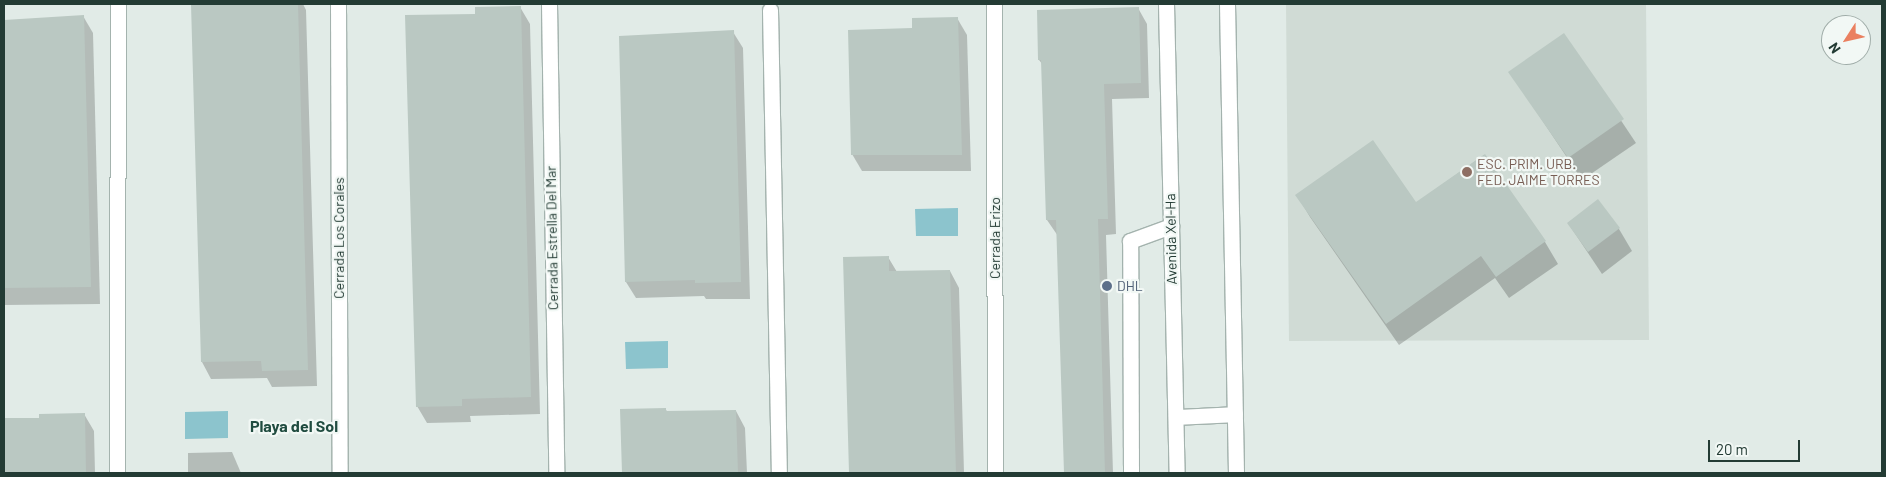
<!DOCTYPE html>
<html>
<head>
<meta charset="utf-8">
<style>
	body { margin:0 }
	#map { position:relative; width:1886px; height:477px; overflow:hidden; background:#e1ebe7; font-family:Barlow,sans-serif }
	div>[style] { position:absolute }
	.built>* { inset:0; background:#d0dbd5 }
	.water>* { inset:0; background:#8cc4cd }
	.shadow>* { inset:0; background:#0003 }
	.building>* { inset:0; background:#bac8c2 }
	.roads { filter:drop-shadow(1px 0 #a4b3ae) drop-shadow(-1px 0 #a4b3ae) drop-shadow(0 1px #a4b3ae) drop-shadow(0 -1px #a4b3ae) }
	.minor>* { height:15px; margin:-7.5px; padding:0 7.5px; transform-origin:7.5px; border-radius:7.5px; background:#fff }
	.dots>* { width:14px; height:14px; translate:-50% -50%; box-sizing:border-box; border:2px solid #f2f8f5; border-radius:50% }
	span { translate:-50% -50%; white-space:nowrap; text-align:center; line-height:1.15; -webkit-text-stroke:4.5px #f2f8f5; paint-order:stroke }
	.education-label { font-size:14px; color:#785e54 }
	.left { translate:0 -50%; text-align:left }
	.street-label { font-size:14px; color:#233b34 }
	.service-label { font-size:14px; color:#4e5e75 }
	.quarter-label { font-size:16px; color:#204c40; font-weight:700 }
	.frame { position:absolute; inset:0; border:5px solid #233b34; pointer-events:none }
	.north { position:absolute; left:1821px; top:15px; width:50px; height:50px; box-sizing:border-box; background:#f2f8f5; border:1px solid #9faca8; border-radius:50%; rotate:235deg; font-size:14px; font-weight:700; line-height:20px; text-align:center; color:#233b34 }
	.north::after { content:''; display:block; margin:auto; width:18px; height:22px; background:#ea8060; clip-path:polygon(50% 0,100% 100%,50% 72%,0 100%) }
	.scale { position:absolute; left:1708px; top:440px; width:92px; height:22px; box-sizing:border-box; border:2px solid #233b34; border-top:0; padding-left:6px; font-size:15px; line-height:18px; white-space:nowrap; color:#233b34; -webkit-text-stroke:4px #f2f8f5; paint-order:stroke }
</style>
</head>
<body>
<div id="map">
	<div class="built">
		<i style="clip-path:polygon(1286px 4px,1646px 4px,1649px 340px,1289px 341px)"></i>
	</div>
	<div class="water">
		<i style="clip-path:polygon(958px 208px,958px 236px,916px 236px,915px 209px)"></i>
		<i style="clip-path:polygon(668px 341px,668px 368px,626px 369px,625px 342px)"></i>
		<i style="clip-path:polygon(228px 411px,228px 438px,185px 439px,185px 412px)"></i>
	</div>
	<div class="shadow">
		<i style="clip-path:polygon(192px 4px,303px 4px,306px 10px,317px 386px,272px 387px,267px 378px,211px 379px,202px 362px)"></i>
		<i style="clip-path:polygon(520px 7px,530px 24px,540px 414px,470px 416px,471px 422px,427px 423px,417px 406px)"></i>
		<i style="clip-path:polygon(1138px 8px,1147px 24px,1149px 98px,1112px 99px,1116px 234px,1106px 235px,1113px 473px,1065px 473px,1058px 236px,1047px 220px,1043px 65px,1039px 60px)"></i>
		<i style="clip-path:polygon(83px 16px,93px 33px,100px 304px,4px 305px,4px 21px)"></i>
		<i style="clip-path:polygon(957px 18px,967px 35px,971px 171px,862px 171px,852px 154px)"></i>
		<i style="clip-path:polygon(733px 32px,743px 48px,750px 299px,706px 299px,704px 296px,636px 298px,626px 282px)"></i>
		<i style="clip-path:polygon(1564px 35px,1636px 143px,1582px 180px,1510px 72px)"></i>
		<i style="clip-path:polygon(1484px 155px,1545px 242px,1558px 264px,1509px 298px,1495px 278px,1399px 345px,1310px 217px,1297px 195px,1416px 203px)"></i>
		<i style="clip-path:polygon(1598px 201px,1619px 229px,1632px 251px,1602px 274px,1568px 223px)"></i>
		<i style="clip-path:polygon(888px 257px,897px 272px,950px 271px,959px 288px,964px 473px,850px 473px,844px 258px)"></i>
		<i style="clip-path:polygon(665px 409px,668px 412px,736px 411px,745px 428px,747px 473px,623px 473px,622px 410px)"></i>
		<i style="clip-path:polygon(84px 414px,94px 431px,95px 473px,4px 473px,4px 420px,40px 419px)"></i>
		<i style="clip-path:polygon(232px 452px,241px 473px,188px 473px,188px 453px)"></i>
	</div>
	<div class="building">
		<i style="clip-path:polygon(191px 4px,298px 4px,308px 370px,262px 371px,261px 361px,201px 362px)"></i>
		<i style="clip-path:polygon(521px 6px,531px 397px,462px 399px,462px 406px,416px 407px,405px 15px,475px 14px,475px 7px)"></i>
		<i style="clip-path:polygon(1139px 7px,1141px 83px,1104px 84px,1108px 219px,1098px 219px,1105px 473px,1064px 473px,1056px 220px,1046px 220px,1041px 60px,1038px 60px,1037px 10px)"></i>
		<i style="clip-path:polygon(84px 15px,91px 287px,4px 288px,4px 20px)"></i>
		<i style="clip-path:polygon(958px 17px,962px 155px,851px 155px,848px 30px,912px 28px,912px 18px)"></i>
		<i style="clip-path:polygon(734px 30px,741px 282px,695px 283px,695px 280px,625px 282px,619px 36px)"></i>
		<i style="clip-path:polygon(1564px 33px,1624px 119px,1568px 158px,1508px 72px)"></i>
		<i style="clip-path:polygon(1373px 140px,1416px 202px,1485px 154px,1546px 241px,1496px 277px,1481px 256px,1386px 324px,1295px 195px)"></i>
		<i style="clip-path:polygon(1598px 199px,1620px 228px,1588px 252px,1567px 223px)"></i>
		<i style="clip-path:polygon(889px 256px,889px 271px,950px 270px,956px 473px,849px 473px,843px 257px)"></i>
		<i style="clip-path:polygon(666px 408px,666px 411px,736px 410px,738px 473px,622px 473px,620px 409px)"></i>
		<i style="clip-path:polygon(85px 413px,86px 473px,4px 473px,4px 418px,39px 418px,39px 414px)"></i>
	</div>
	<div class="roads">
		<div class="minor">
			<i style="left:338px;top:4px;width:469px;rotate:89.8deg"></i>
			<i style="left:549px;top:4px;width:469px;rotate:89.1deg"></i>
			<i style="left:994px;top:4px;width:469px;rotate:89.9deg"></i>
			<i style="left:1166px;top:4px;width:469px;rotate:88.7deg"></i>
			<i style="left:1227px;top:4px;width:469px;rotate:88.9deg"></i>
			<i style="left:770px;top:10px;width:463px;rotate:88.9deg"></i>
			<i style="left:1176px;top:417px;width:59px;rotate:-2.9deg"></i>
			<i style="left:117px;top:473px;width:469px;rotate:-89.9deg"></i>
			<i style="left:1131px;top:473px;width:232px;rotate:-90.2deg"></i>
			<i style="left:1130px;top:241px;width:44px;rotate:-20.1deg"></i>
		</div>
	</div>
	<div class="dots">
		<i style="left:1467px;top:172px;background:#8d6e63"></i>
		<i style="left:1107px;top:286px;background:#5c6f8a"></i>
	</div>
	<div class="education-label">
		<span class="left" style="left:1477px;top:172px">ESC. PRIM. URB.<br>FED. JAIME TORRES</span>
	</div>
	<div class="street-label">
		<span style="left:339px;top:238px;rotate:-90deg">Cerrada Los Corales</span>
		<span style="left:552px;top:238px;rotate:-91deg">Cerrada Estrella Del Mar</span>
		<span style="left:995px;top:238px;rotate:-90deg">Cerrada Erizo</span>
		<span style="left:1171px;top:239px;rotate:-91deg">Avenida Xel-Ha</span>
	</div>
	<div class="service-label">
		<span class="left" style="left:1117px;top:286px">DHL</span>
	</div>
	<div class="quarter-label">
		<span style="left:294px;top:426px">Playa del Sol</span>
	</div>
	<div class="frame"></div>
	<div class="north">N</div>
	<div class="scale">20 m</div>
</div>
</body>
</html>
